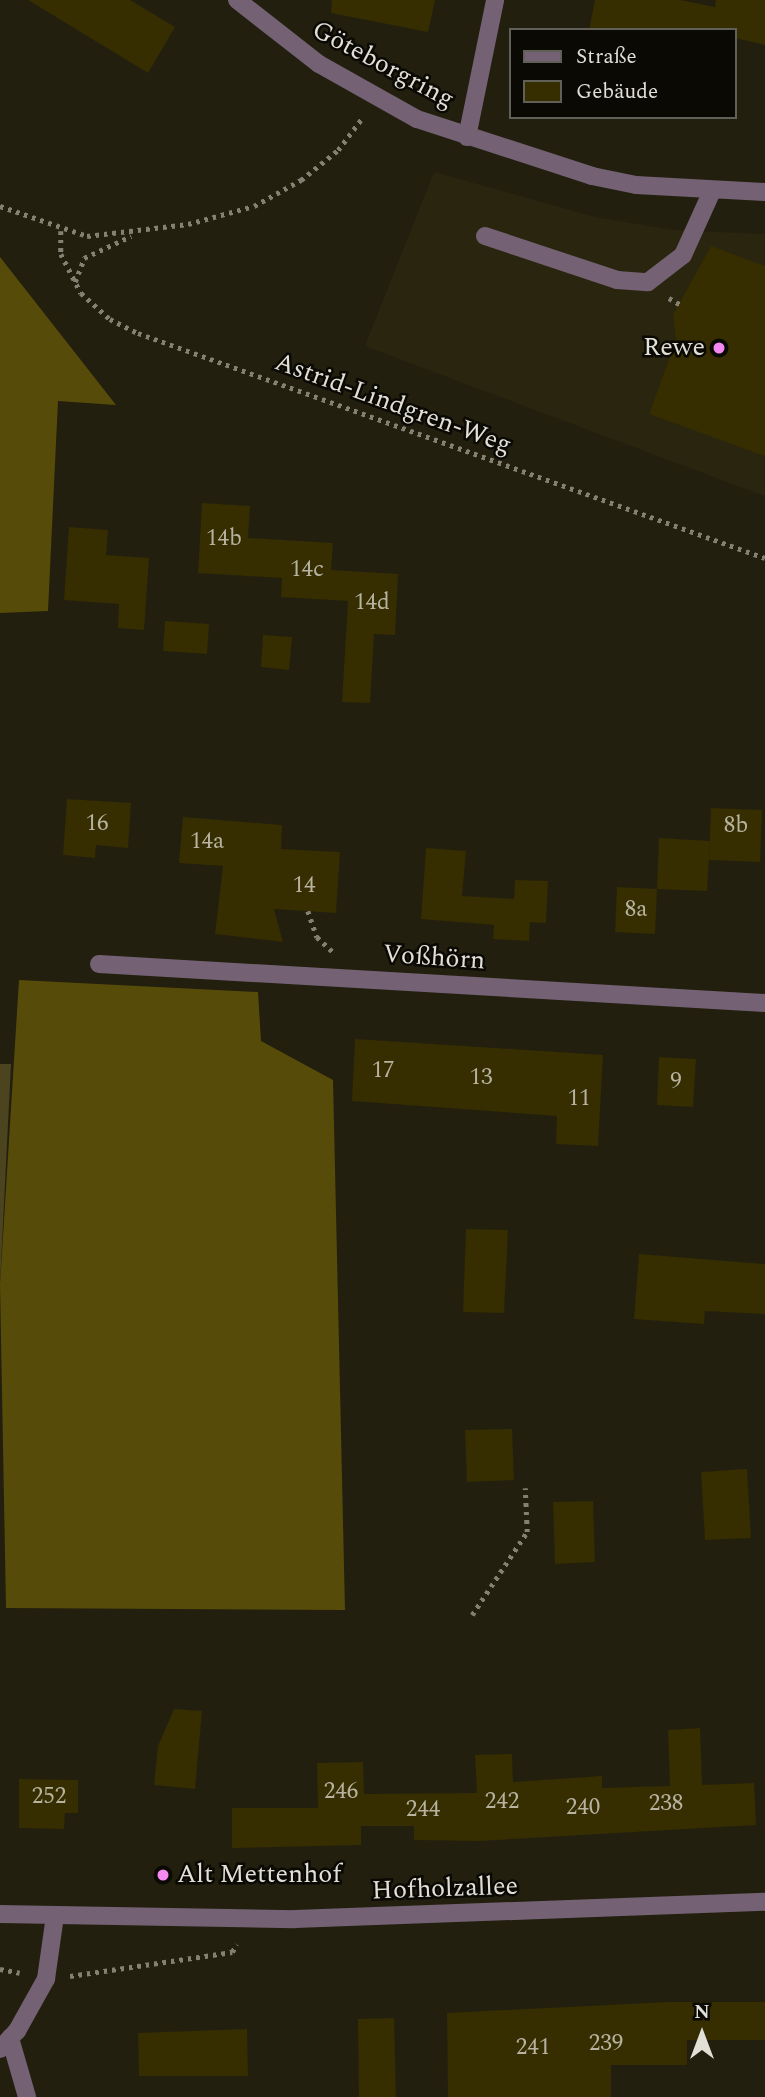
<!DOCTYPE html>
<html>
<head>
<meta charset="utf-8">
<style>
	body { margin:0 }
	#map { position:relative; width:765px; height:2097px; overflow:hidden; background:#221f0f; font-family:Spectral,serif }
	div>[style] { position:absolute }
	.built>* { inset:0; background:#2a250f }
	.green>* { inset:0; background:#4b441e }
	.forest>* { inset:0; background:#574b09 }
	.building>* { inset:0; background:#362d00 }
	.path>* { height:4.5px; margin-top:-2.25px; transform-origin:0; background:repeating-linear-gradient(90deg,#848174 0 3.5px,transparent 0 8.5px) }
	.minor>* { height:18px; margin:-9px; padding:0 9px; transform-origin:9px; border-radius:9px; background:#746173 }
	.dots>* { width:19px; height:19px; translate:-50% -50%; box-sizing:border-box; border:4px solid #0a0904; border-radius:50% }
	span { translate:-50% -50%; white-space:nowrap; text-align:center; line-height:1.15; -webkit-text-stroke:5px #0a0904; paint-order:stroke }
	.number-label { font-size:23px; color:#b7b3a0 }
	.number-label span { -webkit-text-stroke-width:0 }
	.street-label { font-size:26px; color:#e2e0d6 }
	.poi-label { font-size:26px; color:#e2e0d6 }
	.right { translate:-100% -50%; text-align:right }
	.left { translate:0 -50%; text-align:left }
	.legend { position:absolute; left:509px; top:28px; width:228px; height:91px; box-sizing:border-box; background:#0a0904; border:2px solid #605f58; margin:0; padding:9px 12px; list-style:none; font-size:21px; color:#e2e0d6 }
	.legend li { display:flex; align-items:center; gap:14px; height:35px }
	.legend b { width:35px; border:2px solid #605f58 }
	.north { position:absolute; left:667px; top:1999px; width:70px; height:70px; -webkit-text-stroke:5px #0a0904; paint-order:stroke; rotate:0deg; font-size:19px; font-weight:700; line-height:28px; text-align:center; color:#e2e0d6 }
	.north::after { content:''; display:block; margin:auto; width:24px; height:32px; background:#e2e0d6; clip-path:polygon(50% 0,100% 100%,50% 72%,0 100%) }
</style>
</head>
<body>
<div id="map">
	<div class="built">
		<i style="clip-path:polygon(434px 172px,595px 217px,673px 230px,765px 234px,765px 496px,365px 346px)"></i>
	</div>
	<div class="green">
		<i style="clip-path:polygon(0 1064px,11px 1064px,0 1284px)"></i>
	</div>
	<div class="forest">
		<i style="clip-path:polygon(0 257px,116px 405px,58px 401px,48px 611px,0 613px)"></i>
		<i style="clip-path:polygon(19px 980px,258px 992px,261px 1041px,333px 1080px,345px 1610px,6px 1608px,0 1284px)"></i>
	</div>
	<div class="building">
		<i style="clip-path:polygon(28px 0,130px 0,175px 27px,148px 73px)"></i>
		<i style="clip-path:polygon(332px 0,435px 0,428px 32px,331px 13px)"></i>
		<i style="clip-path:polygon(595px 0,680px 0,715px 7px,716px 0,765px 0,765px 45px,735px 38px,735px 30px,589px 30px)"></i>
		<i style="clip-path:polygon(711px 246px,765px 266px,765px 456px,649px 414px,676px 341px,673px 315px)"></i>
		<i style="clip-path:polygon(202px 503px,250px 506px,248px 538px,333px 543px,331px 570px,398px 574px,395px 635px,374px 634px,370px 703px,342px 702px,348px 601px,281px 597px,282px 578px,198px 573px)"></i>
		<i style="clip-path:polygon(69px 527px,108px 530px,106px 555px,149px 558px,144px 630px,118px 628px,119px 604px,64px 600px)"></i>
		<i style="clip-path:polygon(165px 621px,209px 624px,207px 654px,163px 651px)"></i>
		<i style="clip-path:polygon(263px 635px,292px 637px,289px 670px,261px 667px)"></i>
		<i style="clip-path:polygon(67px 799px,131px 803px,128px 848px,96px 845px,95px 858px,63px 855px)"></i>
		<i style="clip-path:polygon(711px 808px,762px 810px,760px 862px,709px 860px)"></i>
		<i style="clip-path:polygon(183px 817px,282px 825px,281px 849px,340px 852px,336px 913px,274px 909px,283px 942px,215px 934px,223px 866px,179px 863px)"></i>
		<i style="clip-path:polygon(659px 838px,710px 841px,707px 891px,657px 889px)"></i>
		<i style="clip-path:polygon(426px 848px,466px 851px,462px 896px,514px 899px,515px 880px,548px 881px,546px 923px,530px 922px,529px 941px,493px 939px,494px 925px,421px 919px)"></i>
		<i style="clip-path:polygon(617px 887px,657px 889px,655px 934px,615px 932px)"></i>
		<i style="clip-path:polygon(355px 1039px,603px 1055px,598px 1146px,556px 1144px,557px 1116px,352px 1101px)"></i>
		<i style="clip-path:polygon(659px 1057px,696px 1059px,693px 1107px,657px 1105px)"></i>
		<i style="clip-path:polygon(466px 1229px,508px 1230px,504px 1313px,463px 1312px)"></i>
		<i style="clip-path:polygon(639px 1254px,765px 1264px,765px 1314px,705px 1311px,704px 1324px,634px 1319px)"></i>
		<i style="clip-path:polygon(512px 1429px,514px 1480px,467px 1482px,465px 1430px)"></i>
		<i style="clip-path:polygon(747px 1469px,751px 1538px,705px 1540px,701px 1472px)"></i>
		<i style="clip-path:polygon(593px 1501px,595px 1562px,555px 1564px,553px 1502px)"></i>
		<i style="clip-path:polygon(174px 1709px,202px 1711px,195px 1789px,154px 1785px,158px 1746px)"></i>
		<i style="clip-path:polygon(700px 1728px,702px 1785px,754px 1783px,756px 1825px,479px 1841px,414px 1840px,414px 1826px,361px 1826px,361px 1845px,232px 1848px,232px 1808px,318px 1808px,317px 1763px,363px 1762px,364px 1794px,477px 1793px,475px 1755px,512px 1754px,513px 1782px,602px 1776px,602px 1788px,670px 1786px,668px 1730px)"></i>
		<i style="clip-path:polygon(19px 1779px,78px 1780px,78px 1813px,65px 1813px,64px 1829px,19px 1828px)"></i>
		<i style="clip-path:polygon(668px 2002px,765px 2002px,765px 2040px,687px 2040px,687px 2065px,611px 2065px,611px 2097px,448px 2097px,447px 2013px)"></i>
		<i style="clip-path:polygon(394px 2018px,396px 2097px,359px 2097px,358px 2019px)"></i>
		<i style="clip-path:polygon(247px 2029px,248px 2076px,139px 2076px,138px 2033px)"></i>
	</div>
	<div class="path">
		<i style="left:0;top:206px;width:92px;rotate:19deg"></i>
		<i style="left:87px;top:236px;width:102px;rotate:-6.8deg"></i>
		<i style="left:188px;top:224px;width:68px;rotate:-15.3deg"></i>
		<i style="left:254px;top:206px;width:54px;rotate:-29deg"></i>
		<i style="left:301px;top:180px;width:48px;rotate:-39deg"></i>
		<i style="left:338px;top:150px;width:41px;rotate:-52.9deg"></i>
		<i style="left:61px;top:231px;width:23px;rotate:90deg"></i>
		<i style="left:61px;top:254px;width:44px;rotate:62.9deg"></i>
		<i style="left:81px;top:293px;width:39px;rotate:42deg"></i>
		<i style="left:110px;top:319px;width:31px;rotate:27deg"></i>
		<i style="left:138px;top:333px;width:666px;rotate:19.74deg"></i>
		<i style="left:75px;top:282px;width:26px;rotate:-69deg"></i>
		<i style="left:84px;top:258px;width:52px;rotate:-25.1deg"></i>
		<i style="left:669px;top:298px;width:16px;rotate:30deg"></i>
		<i style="left:308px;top:911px;width:28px;rotate:71deg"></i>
		<i style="left:317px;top:937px;width:25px;rotate:43deg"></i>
		<i style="left:472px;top:1615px;width:100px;rotate:-56.5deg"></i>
		<i style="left:527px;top:1532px;width:44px;rotate:-92.6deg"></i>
		<i style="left:0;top:1969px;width:20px;rotate:11deg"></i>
		<i style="left:70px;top:1976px;width:164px;rotate:-8.4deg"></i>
		<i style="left:232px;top:1952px;width:9px;rotate:-58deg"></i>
	</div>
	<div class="minor">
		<i style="left:237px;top:0;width:104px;rotate:38deg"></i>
		<i style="left:319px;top:64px;width:112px;rotate:29.3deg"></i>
		<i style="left:417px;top:119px;width:184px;rotate:18deg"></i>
		<i style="left:592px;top:176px;width:45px;rotate:11.6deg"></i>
		<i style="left:636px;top:185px;width:129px;rotate:3.1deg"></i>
		<i style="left:467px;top:137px;width:140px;rotate:-78.4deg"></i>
		<i style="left:485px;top:236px;width:139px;rotate:18.4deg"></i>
		<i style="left:617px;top:280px;width:31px;rotate:4deg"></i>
		<i style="left:648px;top:282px;width:44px;rotate:-37.6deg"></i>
		<i style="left:683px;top:255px;width:70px;rotate:-65.6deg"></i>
		<i style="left:99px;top:964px;width:667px;rotate:3.35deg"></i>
		<i style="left:0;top:1914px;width:295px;rotate:1deg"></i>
		<i style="left:295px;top:1919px;width:470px;rotate:-2.1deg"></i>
		<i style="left:10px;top:2038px;width:61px;rotate:73.9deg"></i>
		<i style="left:0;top:2049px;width:25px;rotate:-47deg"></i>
		<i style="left:17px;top:2031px;width:60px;rotate:-60.9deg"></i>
		<i style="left:46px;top:1979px;width:64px;rotate:-81.9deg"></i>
	</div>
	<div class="dots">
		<i style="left:719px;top:348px;background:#f489f1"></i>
		<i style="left:163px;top:1875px;background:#f489f1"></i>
	</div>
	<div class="number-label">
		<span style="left:224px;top:539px">14b</span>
		<span style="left:307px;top:570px">14c</span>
		<span style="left:372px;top:603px">14d</span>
		<span style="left:97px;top:824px">16</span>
		<span style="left:736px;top:826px">8b</span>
		<span style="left:207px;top:842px">14a</span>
		<span style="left:304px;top:886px">14</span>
		<span style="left:636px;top:910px">8a</span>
		<span style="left:383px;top:1071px">17</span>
		<span style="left:481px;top:1078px">13</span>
		<span style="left:676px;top:1082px">9</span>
		<span style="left:579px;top:1099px">11</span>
		<span style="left:341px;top:1792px">246</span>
		<span style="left:49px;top:1797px">252</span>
		<span style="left:502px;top:1802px">242</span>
		<span style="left:666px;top:1804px">238</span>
		<span style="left:583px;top:1808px">240</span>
		<span style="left:423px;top:1810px">244</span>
		<span style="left:606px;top:2044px">239</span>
		<span style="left:533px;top:2048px">241</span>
	</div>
	<div class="street-label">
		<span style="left:383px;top:65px;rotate:28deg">Göteborgring</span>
		<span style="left:393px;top:404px;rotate:20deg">Astrid-Lindgren-Weg</span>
		<span style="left:434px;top:958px;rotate:4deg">Voßhörn</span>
		<span style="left:445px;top:1889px;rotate:-2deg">Hofholzallee</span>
	</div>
	<div class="poi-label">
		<span class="right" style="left:705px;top:348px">Rewe</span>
		<span class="left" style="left:177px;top:1875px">Alt Mettenhof</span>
	</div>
	<ul class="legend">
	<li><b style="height:9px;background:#746173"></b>Straße</li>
	<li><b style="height:19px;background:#362d00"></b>Gebäude</li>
	</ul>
	<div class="north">N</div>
</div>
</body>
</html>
